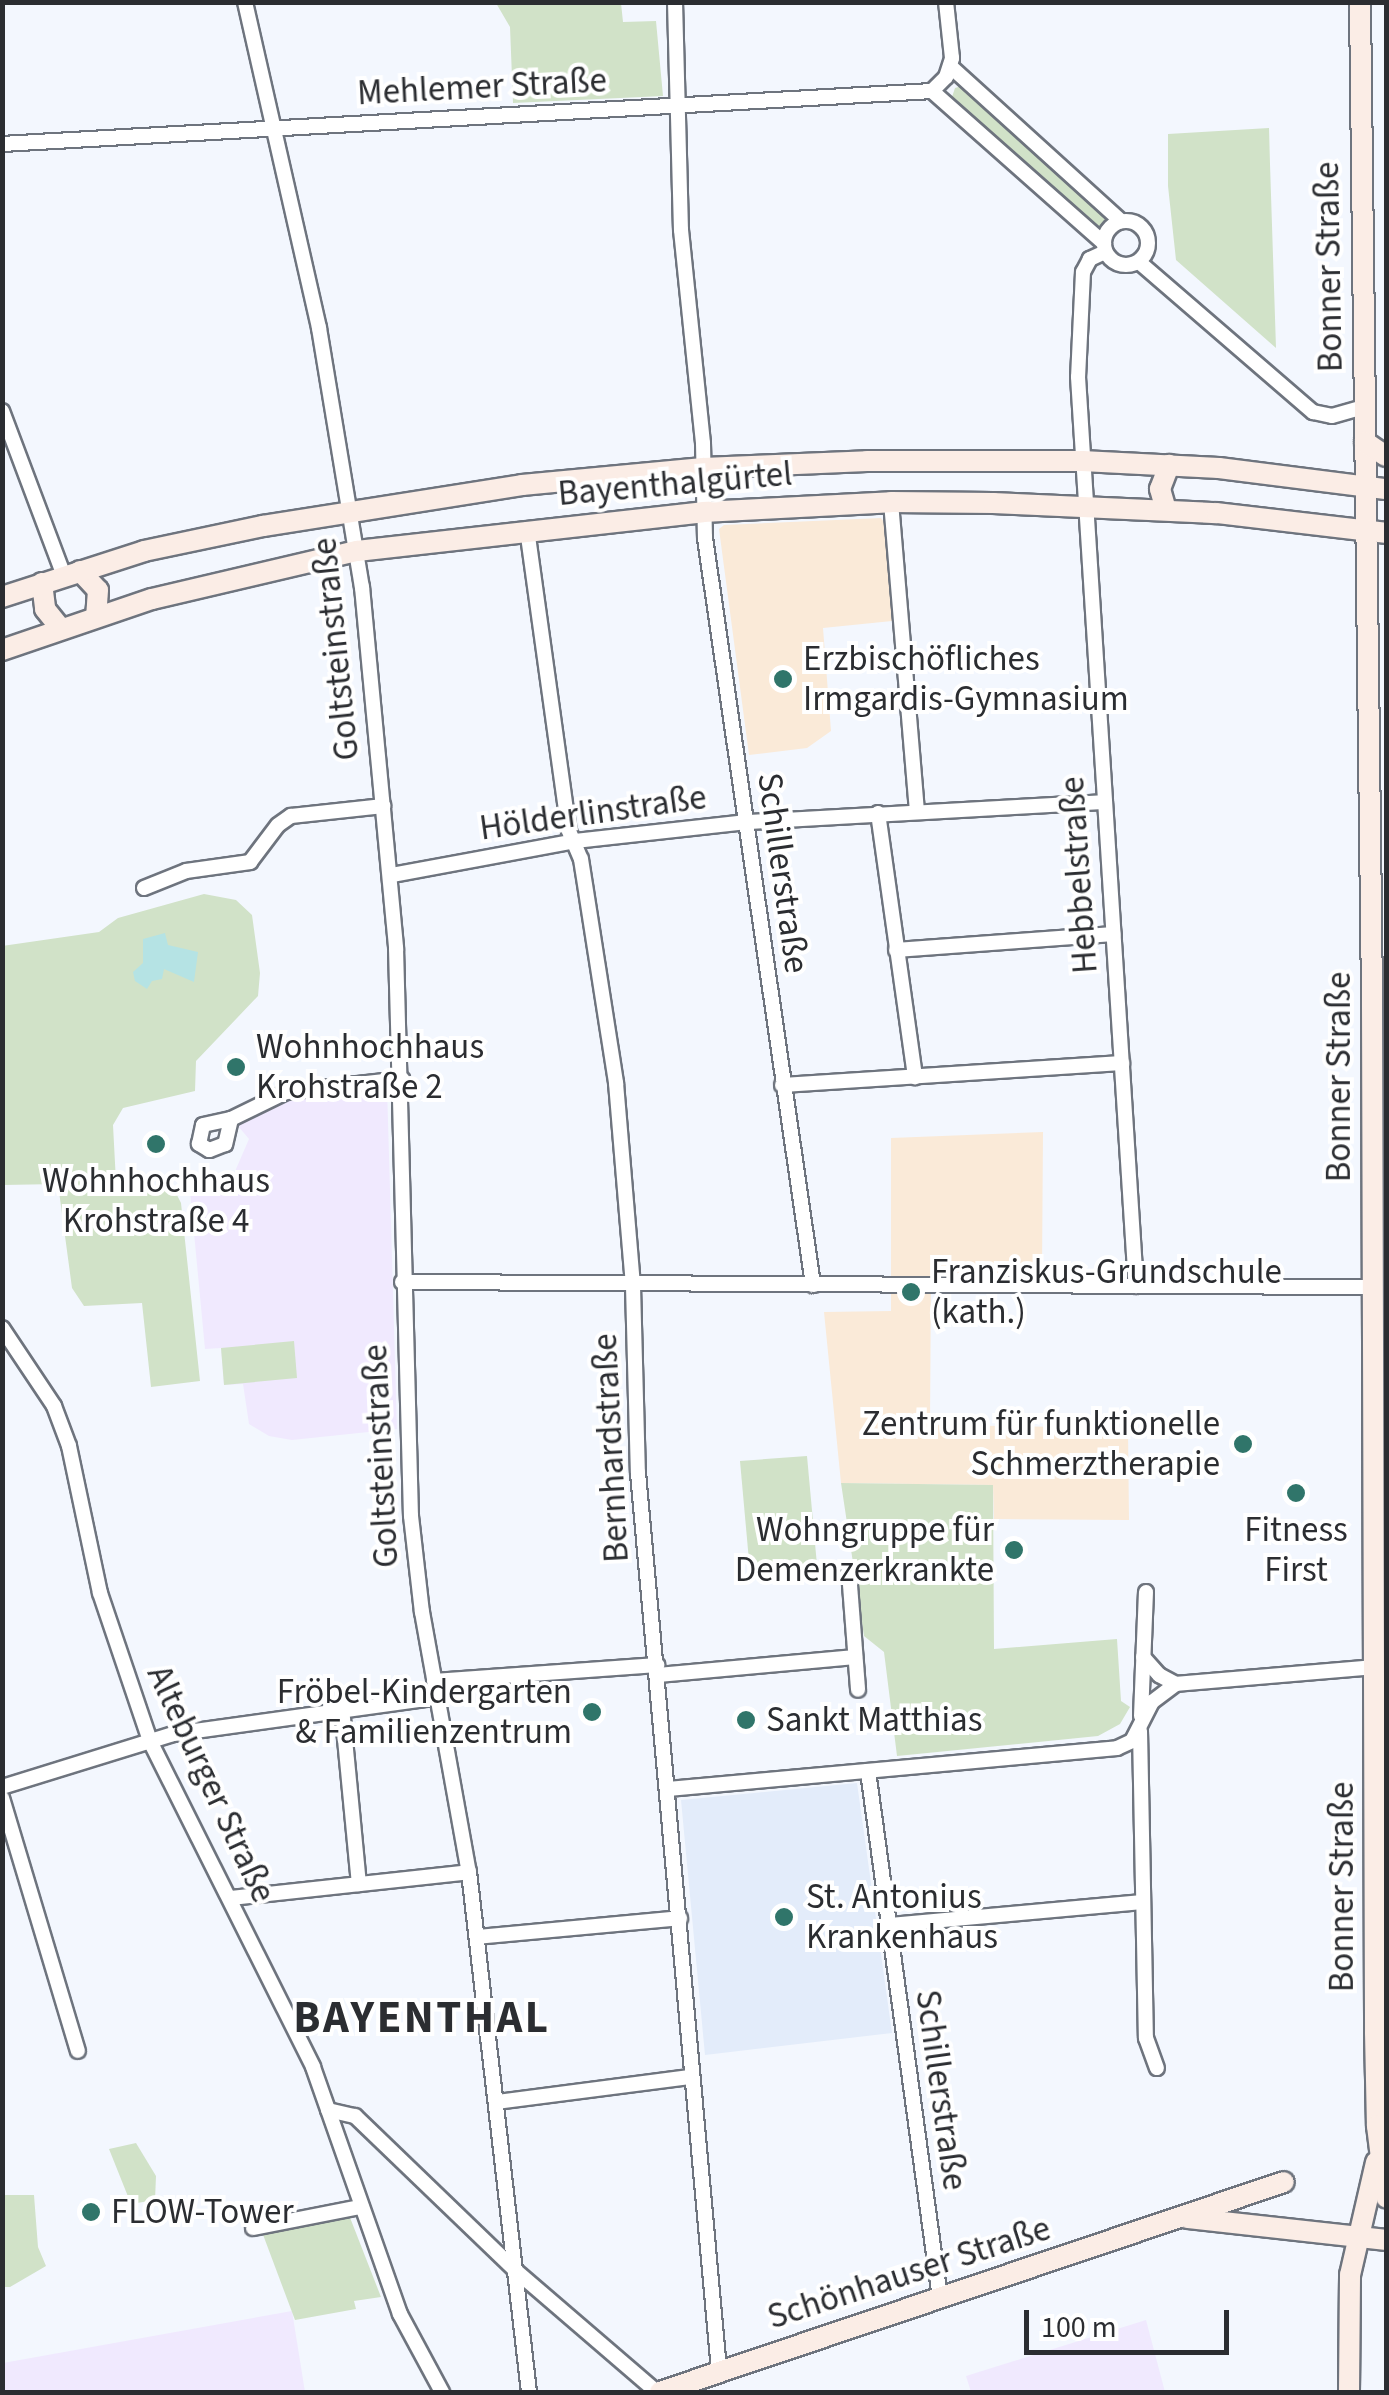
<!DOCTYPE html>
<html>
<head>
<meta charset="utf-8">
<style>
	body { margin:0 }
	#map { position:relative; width:1389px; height:2395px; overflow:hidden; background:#f3f7fe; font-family:"Source Sans 3",sans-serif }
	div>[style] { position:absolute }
	.commercial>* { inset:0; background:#f0e9fe }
	.built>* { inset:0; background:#e3ecfa }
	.education>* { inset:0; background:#faead8 }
	.green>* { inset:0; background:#d1e2c8 }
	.water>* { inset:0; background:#b5e3e4 }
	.roads { filter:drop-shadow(2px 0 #6e747e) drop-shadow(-2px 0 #6e747e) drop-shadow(0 2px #6e747e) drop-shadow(0 -2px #6e747e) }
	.street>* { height:14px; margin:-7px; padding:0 7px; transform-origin:7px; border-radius:7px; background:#fff }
	.street>.ring { margin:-7px; padding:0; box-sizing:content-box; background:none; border:14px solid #fff; border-radius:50% }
	.secondary>* { height:20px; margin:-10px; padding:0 10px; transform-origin:10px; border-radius:10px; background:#fbede6 }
	.dots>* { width:28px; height:28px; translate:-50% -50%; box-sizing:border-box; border:5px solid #fff; border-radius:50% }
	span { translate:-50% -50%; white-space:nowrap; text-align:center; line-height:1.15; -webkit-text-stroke:8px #fff; paint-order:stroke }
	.street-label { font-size:35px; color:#2b2d31 }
	.poi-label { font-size:35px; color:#2b2d31 }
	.left { translate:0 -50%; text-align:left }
	.right { translate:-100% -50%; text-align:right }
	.district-label { font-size:45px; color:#2b2d31; font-weight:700; letter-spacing:2.5px }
	.frame { position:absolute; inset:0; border:5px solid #2b2d31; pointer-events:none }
	.scale { position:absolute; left:1024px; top:2310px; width:205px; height:45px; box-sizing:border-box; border:5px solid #2b2d31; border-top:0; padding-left:12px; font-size:30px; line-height:35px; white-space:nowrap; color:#2b2d31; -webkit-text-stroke:8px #fff; paint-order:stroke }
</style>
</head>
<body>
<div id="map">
	<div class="commercial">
		<i style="clip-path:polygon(387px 1087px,397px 1429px,292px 1440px,269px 1436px,249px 1424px,243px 1384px,224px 1385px,221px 1348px,205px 1349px,189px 1180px,233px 1176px,249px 1139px,238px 1126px,253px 1114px,295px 1096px)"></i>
		<i style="clip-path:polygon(292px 2311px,305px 2392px,3px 2392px,3px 2363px)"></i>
		<i style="clip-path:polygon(1146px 2320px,1165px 2392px,971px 2392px,966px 2376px)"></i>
	</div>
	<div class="built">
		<i style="clip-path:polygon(857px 1783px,892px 2033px,705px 2055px,681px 1800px)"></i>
	</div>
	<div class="education">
		<i style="clip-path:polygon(881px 518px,886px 525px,892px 621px,823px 628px,831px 731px,807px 748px,749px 755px,719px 529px,724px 525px)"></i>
		<i style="clip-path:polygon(1043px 1132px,1042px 1273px,931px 1273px,930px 1425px,1128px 1428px,1129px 1520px,994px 1519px,993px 1485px,841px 1483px,824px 1312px,891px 1311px,891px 1138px)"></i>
	</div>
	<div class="green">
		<i style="clip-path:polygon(496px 3px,621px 3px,623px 22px,656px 21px,663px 96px,513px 103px,510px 27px)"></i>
		<i style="clip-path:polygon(965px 85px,1111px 221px,1102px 230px,952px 97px,955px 88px)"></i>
		<i style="clip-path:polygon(1269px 128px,1270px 164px,1276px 348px,1176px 260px,1168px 186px,1168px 134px)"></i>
		<i style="clip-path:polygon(204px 894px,236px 900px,252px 915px,260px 973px,258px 996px,196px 1061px,195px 1091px,123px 1108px,113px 1125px,116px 1182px,144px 1192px,173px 1187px,181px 1203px,200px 1381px,151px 1387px,142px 1303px,84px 1306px,72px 1288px,58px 1184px,3px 1185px,2px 946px,99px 932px,118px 918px)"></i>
		<i style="clip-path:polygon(294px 1341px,297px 1378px,224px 1385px,221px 1348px)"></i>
		<i style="clip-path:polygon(807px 1456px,817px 1565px,750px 1572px,740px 1461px)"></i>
		<i style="clip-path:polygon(841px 1483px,993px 1485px,994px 1649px,1117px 1639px,1121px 1701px,1130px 1707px,1120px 1724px,1098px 1736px,897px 1756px,884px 1652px,864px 1636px)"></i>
		<i style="clip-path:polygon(136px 2143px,156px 2176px,155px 2200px,131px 2204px,109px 2149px)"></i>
		<i style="clip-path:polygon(3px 2195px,34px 2195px,38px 2247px,46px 2266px,10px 2287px,3px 2287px)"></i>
		<i style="clip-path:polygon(349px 2215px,381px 2297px,354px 2301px,356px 2309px,295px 2320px,262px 2232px)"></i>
	</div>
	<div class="water">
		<i style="clip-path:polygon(165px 933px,168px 945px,198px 952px,194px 982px,164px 969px,162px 979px,152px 981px,147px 989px,135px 981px,133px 972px,143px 963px,143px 939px)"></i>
	</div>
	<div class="roads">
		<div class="street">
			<i style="left:245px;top:2px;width:334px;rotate:77.2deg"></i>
			<i style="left:319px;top:328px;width:263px;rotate:80.6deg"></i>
			<i style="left:362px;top:587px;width:363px;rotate:84.6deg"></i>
			<i style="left:396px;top:948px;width:568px;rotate:88.49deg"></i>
			<i style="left:411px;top:1516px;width:97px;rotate:83.5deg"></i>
			<i style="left:422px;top:1612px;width:264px;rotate:79.8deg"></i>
			<i style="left:469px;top:1872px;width:523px;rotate:83.42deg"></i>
			<i style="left:675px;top:2px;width:228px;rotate:88.5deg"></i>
			<i style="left:681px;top:230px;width:214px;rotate:84.1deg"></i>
			<i style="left:703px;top:443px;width:95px;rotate:88.8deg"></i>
			<i style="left:705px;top:538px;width:755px;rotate:81.77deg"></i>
			<i style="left:950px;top:66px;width:231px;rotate:42.2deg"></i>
			<i style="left:932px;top:91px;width:230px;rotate:41.5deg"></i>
			<i style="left:2px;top:144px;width:932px;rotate:-3.26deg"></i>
			<i style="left:932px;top:91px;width:20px;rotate:-45deg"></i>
			<i style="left:946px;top:77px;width:20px;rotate:-72deg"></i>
			<i style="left:952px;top:58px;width:56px;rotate:-96.1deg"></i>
			<i class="ring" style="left:1104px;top:221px;width:30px;height:30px"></i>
			<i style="left:1105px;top:252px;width:17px;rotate:155deg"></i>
			<i style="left:1090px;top:259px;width:15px;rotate:118deg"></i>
			<i style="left:1083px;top:272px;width:105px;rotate:92.7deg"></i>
			<i style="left:1078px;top:377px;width:911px;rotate:86.35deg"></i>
			<i style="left:1139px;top:262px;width:230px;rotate:40.8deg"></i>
			<i style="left:1313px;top:412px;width:19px;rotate:12deg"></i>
			<i style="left:1332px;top:416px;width:32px;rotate:-16deg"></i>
			<i style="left:2px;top:411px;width:176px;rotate:69.4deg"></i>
			<i style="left:891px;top:502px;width:311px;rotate:85.2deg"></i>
			<i style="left:527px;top:529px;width:305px;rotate:82.1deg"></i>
			<i style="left:569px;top:831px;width:30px;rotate:67deg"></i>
			<i style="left:581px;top:859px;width:227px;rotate:81.1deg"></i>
			<i style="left:616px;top:1083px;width:204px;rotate:85.2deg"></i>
			<i style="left:633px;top:1286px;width:187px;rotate:88.5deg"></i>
			<i style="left:638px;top:1473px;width:901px;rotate:84.84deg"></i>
			<i style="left:878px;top:813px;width:267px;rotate:82deg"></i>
			<i style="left:392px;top:875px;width:186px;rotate:-10.5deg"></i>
			<i style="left:575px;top:841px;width:173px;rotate:-6.3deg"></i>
			<i style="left:747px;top:822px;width:358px;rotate:-3.2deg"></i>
			<i style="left:144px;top:888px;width:45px;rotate:-22deg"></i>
			<i style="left:186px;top:871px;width:65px;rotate:-8deg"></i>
			<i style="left:250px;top:862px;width:46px;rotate:-52.9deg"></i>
			<i style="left:278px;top:825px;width:16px;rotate:-35deg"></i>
			<i style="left:291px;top:816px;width:93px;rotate:-6.2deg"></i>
			<i style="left:896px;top:950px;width:218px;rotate:-4.2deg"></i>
			<i style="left:782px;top:1085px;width:341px;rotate:-3.7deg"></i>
			<i style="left:231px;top:1119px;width:26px;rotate:103deg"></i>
			<i style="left:225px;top:1144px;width:17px;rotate:159deg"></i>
			<i style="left:209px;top:1150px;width:12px;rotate:-149deg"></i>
			<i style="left:199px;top:1144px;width:19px;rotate:-78deg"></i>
			<i style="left:203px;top:1125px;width:29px;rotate:-12deg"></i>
			<i style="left:231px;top:1119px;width:61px;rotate:-26.1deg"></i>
			<i style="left:286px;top:1092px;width:117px;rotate:-6.4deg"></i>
			<i style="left:402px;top:1282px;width:971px;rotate:0.3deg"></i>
			<i style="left:2px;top:1328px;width:94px;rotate:56.3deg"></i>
			<i style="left:54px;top:1406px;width:43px;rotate:69.4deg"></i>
			<i style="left:69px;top:1446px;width:150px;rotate:78.1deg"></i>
			<i style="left:100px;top:1593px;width:156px;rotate:71.3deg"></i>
			<i style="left:150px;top:1741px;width:364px;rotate:63.4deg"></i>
			<i style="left:313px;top:2067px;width:262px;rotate:70.6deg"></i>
			<i style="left:400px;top:2314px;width:89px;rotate:61.7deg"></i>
			<i style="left:849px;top:1572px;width:118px;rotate:85.6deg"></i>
			<i style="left:1143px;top:1657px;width:24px;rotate:48deg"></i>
			<i style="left:1159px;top:1675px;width:19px;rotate:28deg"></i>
			<i style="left:658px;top:1675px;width:198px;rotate:-5.2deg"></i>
			<i style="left:434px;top:1681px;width:224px;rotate:-4.1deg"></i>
			<i style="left:342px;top:1708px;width:177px;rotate:84.5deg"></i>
			<i style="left:1141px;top:1716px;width:124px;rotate:-87.7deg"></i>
			<i style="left:1140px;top:1731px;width:307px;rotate:88.9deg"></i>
			<i style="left:1146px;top:2038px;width:32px;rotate:70deg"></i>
			<i style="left:868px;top:1771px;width:532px;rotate:82.22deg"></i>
			<i style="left:2px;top:1787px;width:179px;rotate:-17.2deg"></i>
			<i style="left:173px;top:1734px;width:268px;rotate:-7.9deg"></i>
			<i style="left:668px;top:1789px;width:451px;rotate:-5.2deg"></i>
			<i style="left:1117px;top:1748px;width:17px;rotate:-25deg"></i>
			<i style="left:1132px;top:1741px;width:44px;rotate:-62.9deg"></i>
			<i style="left:1152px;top:1702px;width:30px;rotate:-37deg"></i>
			<i style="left:1176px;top:1684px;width:199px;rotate:-4.9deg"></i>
			<i style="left:2px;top:1798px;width:264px;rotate:73.3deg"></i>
			<i style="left:231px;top:1898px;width:239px;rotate:-6.2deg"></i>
			<i style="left:889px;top:1925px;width:253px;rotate:-5.2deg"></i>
			<i style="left:477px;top:1937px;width:204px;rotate:-5.3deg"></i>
			<i style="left:497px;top:2102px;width:195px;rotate:-7.4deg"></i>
			<i style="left:328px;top:2110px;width:28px;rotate:13deg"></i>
			<i style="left:355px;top:2116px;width:222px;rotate:43.9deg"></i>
			<i style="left:515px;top:2270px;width:187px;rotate:40.7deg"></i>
			<i style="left:253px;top:2228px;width:109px;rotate:-11.1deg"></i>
		</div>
		<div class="secondary">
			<i style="left:1360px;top:2px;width:1003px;rotate:89.31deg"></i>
			<i style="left:1372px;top:1005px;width:1027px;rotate:89.83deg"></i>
			<i style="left:1375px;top:2032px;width:94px;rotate:88.8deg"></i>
			<i style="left:1377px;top:2126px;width:72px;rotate:82.8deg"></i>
			<i style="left:1365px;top:442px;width:25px;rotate:34deg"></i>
			<i style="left:1166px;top:510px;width:22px;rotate:-106deg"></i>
			<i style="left:1160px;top:489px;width:26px;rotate:-69deg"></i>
			<i style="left:80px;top:571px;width:26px;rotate:47deg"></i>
			<i style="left:98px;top:590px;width:26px;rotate:94deg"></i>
			<i style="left:42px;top:583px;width:26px;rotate:83deg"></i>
			<i style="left:45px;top:609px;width:26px;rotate:51deg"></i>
			<i style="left:2px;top:597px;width:149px;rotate:-17.9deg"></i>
			<i style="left:144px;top:551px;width:122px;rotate:-11.9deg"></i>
			<i style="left:263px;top:526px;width:262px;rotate:-9deg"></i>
			<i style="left:522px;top:485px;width:182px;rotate:-5.4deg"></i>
			<i style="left:703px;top:468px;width:164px;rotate:-2.4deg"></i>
			<i style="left:867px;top:461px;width:215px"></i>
			<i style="left:1082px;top:461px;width:137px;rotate:2.9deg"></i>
			<i style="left:1219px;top:468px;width:168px;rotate:7.2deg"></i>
			<i style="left:2px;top:650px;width:158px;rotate:-18.8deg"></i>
			<i style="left:152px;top:599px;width:211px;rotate:-13.2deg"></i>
			<i style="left:357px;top:551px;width:348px;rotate:-6.4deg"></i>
			<i style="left:703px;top:512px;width:188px;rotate:-3deg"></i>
			<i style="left:891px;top:502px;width:102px;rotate:0.6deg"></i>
			<i style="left:993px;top:503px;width:224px;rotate:2.6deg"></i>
			<i style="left:1217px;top:513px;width:170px;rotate:6.7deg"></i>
			<i style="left:1187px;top:2218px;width:200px;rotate:6.3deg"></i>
			<i style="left:660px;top:2392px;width:658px;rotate:-18.6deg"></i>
			<i style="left:1349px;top:2392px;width:117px;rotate:-89.5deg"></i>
			<i style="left:1350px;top:2275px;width:116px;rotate:-77deg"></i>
		</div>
	</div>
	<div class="dots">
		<i style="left:783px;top:679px;background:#30756a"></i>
		<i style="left:236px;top:1067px;background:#30756a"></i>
		<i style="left:156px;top:1144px;background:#30756a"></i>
		<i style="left:911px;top:1292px;background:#30756a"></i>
		<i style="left:1243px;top:1444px;background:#30756a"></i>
		<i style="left:1296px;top:1493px;background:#30756a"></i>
		<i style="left:1014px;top:1550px;background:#30756a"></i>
		<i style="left:592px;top:1712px;background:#30756a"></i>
		<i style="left:746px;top:1720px;background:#30756a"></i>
		<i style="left:784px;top:1917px;background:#30756a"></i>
		<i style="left:91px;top:2212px;background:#30756a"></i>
	</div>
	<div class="street-label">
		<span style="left:482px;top:87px;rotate:-3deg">Mehlemer Straße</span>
		<span style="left:1329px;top:267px;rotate:-91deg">Bonner Straße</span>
		<span style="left:675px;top:484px;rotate:-5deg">Bayenthalgürtel</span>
		<span style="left:336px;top:649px;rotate:-96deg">Goltsteinstraße</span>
		<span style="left:593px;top:813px;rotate:-8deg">Hölderlinstraße</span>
		<span style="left:783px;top:873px;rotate:82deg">Schillerstraße</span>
		<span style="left:1079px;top:875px;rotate:-94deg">Hebbelstraße</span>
		<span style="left:1339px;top:1077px;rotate:-90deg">Bonner Straße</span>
		<span style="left:611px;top:1448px;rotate:-93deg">Bernhardstraße</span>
		<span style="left:381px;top:1456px;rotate:-93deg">Goltsteinstraße</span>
		<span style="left:211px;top:1784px;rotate:65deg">Alteburger Straße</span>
		<span style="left:1342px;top:1887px;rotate:-90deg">Bonner Straße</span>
		<span style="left:941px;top:2090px;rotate:82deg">Schillerstraße</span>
		<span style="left:909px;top:2273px;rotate:-18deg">Schönhauser Straße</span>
	</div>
	<div class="poi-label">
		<span class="left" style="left:803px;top:679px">Erzbischöfliches<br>Irmgardis-Gymnasium</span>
		<span class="left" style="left:256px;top:1067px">Wohnhochhaus<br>Krohstraße 2</span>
		<span style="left:156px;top:1201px">Wohnhochhaus<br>Krohstraße 4</span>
		<span class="left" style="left:931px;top:1292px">Franziskus-Grundschule<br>(kath.)</span>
		<span class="right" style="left:1220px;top:1444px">Zentrum für funktionelle<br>Schmerztherapie</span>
		<span class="right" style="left:994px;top:1550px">Wohngruppe für<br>Demenzerkrankte</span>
		<span style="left:1296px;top:1550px">Fitness<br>First</span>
		<span class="right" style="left:572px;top:1712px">Fröbel-Kindergarten<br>&amp; Familienzentrum</span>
		<span class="left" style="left:766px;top:1720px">Sankt Matthias</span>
		<span class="left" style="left:806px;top:1917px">St. Antonius<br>Krankenhaus</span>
		<span class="left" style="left:111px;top:2212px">FLOW-Tower</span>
	</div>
	<div class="district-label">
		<span style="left:422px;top:2019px">BAYENTHAL</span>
	</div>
	<div class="frame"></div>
	<div class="scale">100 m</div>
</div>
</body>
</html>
